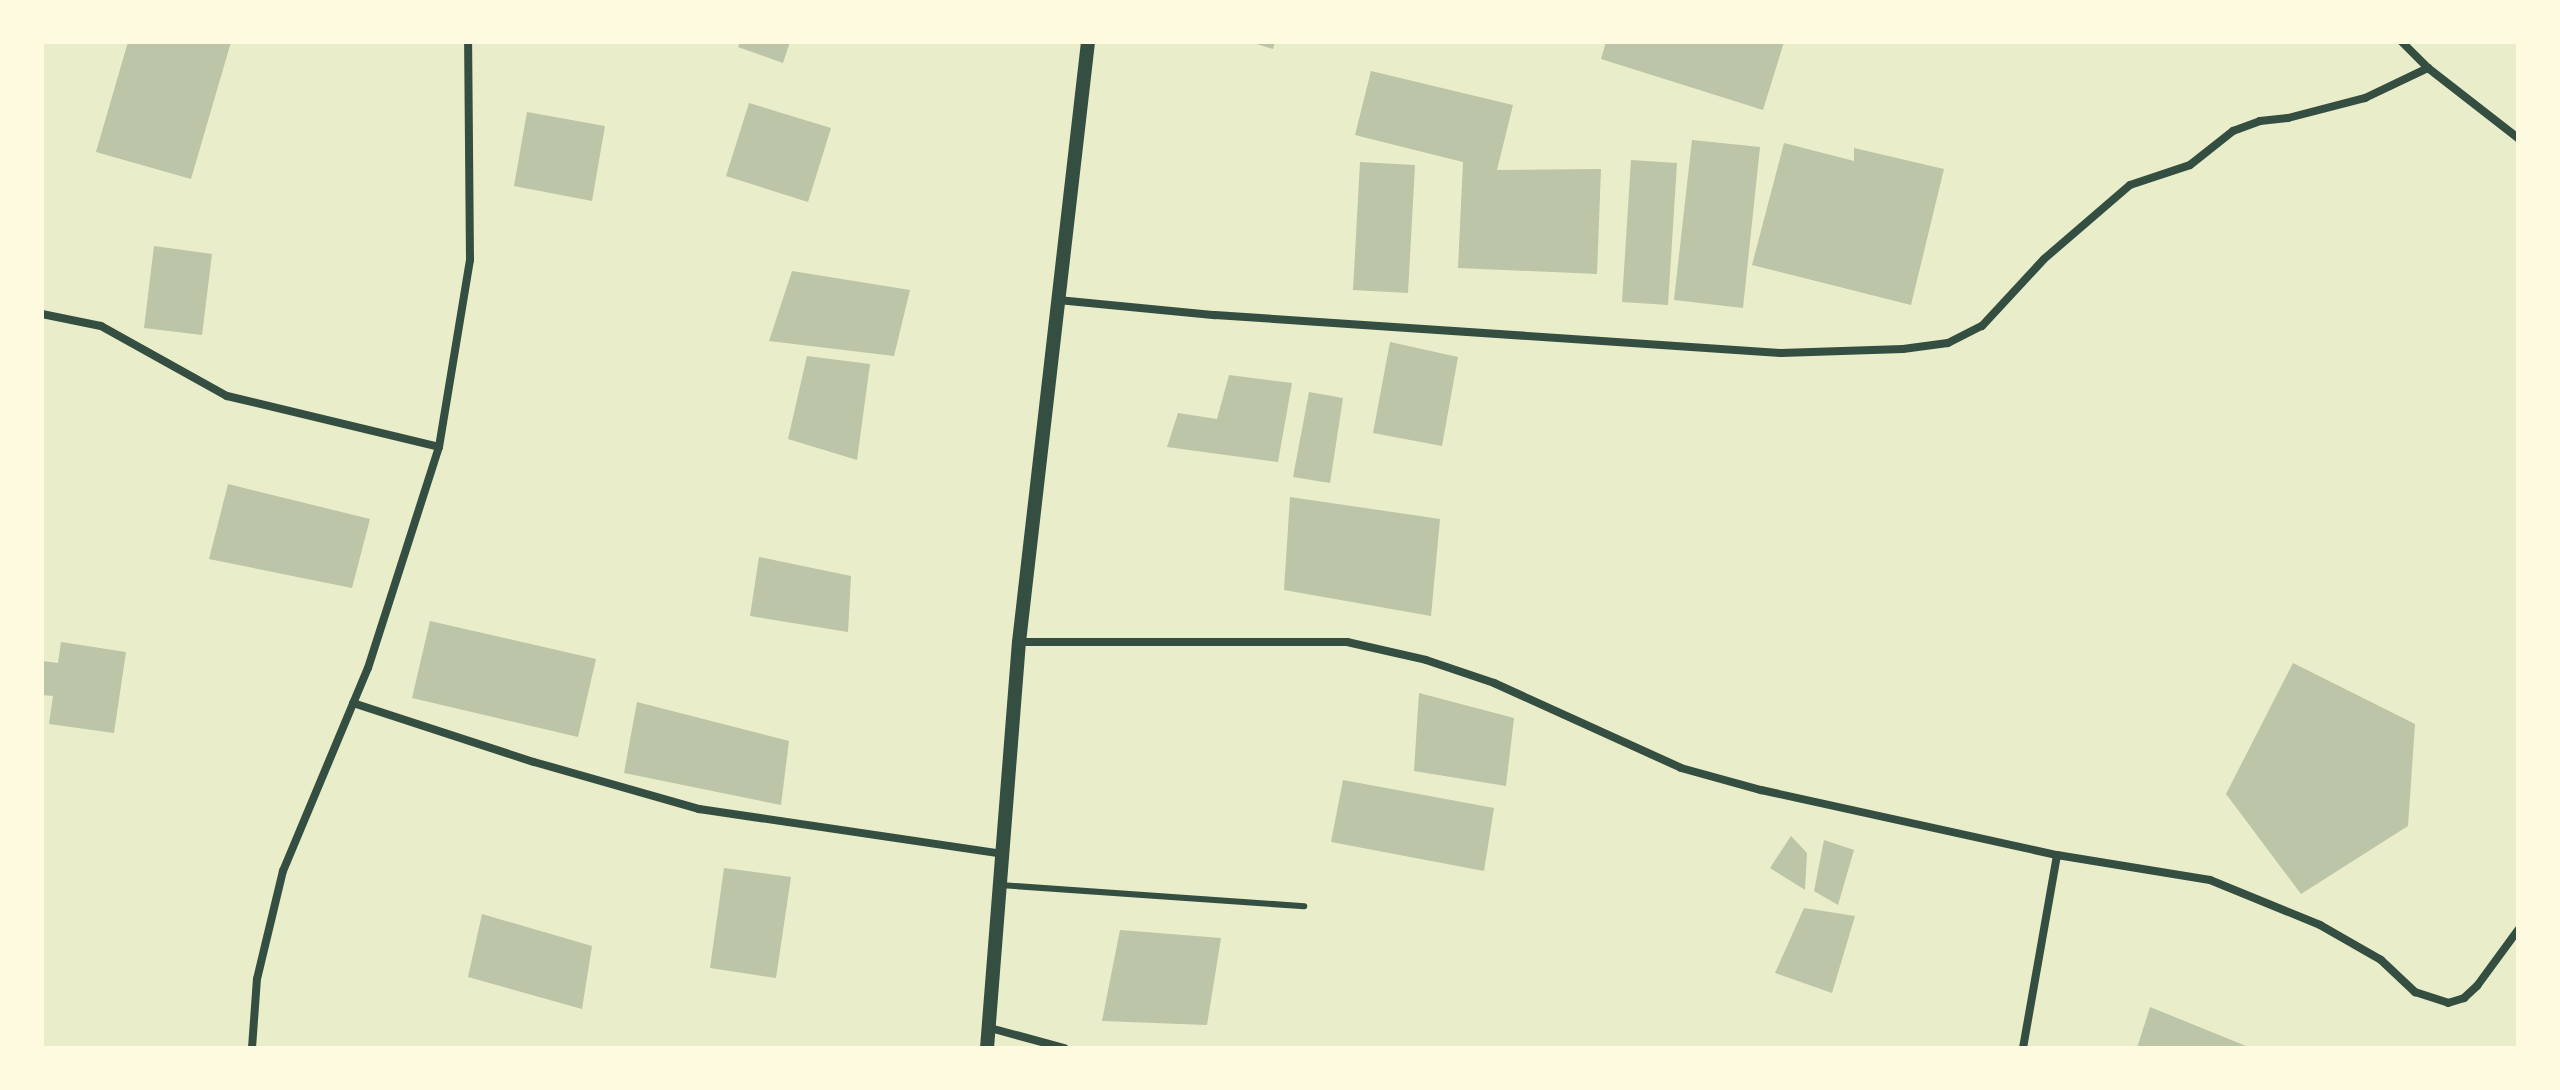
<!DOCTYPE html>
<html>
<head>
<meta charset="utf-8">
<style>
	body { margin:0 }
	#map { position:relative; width:2560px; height:1090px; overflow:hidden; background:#e9edc9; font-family:"Fira Sans Condensed",sans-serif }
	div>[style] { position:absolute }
	.building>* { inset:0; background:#bcc5a7 }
	.service>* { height:6px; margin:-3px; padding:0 3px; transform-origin:3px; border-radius:3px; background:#344e41 }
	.minor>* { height:8px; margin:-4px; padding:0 4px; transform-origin:4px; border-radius:4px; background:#344e41 }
	.tertiary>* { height:14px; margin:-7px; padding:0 7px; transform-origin:7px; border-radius:7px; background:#344e41 }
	span { translate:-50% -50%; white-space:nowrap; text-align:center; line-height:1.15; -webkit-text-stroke:6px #fefae0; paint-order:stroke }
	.frame { position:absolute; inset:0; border:44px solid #fefae0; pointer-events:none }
</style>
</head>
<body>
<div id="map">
	<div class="building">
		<i style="clip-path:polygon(128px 42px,231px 42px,191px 179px,96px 152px)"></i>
		<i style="clip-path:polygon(740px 42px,790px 42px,783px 63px,738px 47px)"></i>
		<i style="clip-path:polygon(1250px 42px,1275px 42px,1273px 49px)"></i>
		<i style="clip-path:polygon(1606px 42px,1784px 42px,1763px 110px,1601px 59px)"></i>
		<i style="clip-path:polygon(1371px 71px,1513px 105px,1497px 170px,1601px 169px,1597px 274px,1458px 268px,1463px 162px,1355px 135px)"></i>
		<i style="clip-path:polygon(749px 103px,831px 128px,808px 202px,726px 176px)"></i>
		<i style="clip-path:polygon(527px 112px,605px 126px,592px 201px,514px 186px)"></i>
		<i style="clip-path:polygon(1692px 140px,1760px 147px,1743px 308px,1674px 300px)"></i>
		<i style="clip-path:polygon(1784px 143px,1854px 161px,1854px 148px,1944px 169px,1911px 305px,1752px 265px)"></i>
		<i style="clip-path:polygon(1631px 160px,1677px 163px,1668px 305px,1622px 302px)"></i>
		<i style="clip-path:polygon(1360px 162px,1415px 165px,1408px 293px,1353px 290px)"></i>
		<i style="clip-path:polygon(154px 246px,212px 254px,202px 335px,144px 328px)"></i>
		<i style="clip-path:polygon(792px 271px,910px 290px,894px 356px,769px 341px)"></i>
		<i style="clip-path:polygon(1390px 342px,1458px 357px,1442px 446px,1373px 433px)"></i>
		<i style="clip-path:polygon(807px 356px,870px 364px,857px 460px,788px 439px)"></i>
		<i style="clip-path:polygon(1229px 375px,1292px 383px,1278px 462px,1167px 447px,1178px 413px,1217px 419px)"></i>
		<i style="clip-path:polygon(1309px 392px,1343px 398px,1330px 483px,1293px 477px)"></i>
		<i style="clip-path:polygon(228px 484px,370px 519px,352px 588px,209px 559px)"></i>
		<i style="clip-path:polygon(1290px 497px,1440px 519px,1431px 616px,1284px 590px)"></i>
		<i style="clip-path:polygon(759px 557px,851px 576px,848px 632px,750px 616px)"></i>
		<i style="clip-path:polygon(430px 621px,596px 659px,578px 737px,412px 698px)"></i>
		<i style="clip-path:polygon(61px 642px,126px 652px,114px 733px,49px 724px,53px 696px,42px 695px,42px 661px,58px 663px)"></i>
		<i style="clip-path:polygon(2293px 663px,2415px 724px,2408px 826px,2301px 894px,2226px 794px)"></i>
		<i style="clip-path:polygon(1419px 693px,1514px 718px,1506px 786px,1414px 771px)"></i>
		<i style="clip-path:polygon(637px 702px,789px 741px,781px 805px,624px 773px)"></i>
		<i style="clip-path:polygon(1343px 780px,1494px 808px,1484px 871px,1331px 842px)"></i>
		<i style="clip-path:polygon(1791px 836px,1807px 853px,1805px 890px,1770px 868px)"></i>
		<i style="clip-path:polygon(1824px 840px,1854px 850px,1838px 905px,1814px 891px)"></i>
		<i style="clip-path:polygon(724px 868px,791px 877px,776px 978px,710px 968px)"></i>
		<i style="clip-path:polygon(1804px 908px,1855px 916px,1832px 993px,1775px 973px)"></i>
		<i style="clip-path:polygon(482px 914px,592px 946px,582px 1009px,468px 977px)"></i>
		<i style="clip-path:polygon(1120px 930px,1221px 938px,1207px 1025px,1102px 1021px)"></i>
		<i style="clip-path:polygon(2150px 1007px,2251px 1048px,2137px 1048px)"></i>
	</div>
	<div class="service">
		<i style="left:1000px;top:885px;width:305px;rotate:4deg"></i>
	</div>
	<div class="minor">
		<i style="left:2402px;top:42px;width:37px;rotate:45deg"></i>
		<i style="left:2428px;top:68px;width:114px;rotate:37.9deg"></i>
		<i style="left:1058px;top:300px;width:158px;rotate:5.5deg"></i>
		<i style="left:1215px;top:315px;width:567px;rotate:3.84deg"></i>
		<i style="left:1781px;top:353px;width:122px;rotate:-1.9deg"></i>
		<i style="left:1903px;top:349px;width:45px;rotate:-7.6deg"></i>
		<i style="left:1948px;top:343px;width:38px;rotate:-27deg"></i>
		<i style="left:1982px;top:326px;width:91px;rotate:-47.2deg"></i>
		<i style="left:2044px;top:259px;width:113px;rotate:-40.7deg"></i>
		<i style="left:2130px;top:185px;width:63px;rotate:-18.4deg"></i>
		<i style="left:2190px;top:165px;width:55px;rotate:-38.3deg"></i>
		<i style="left:2233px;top:131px;width:29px;rotate:-20deg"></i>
		<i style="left:2260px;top:121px;width:28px;rotate:-6deg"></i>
		<i style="left:2288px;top:118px;width:80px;rotate:-14.6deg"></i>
		<i style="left:2365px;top:98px;width:70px;rotate:-25.5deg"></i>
		<i style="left:42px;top:314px;width:60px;rotate:11.5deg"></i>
		<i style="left:101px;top:326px;width:144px;rotate:29.1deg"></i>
		<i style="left:227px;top:396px;width:218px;rotate:13.5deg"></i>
		<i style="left:1019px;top:642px;width:328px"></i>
		<i style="left:1347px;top:642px;width:81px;rotate:12.8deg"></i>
		<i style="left:1426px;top:660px;width:72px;rotate:18.7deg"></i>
		<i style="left:1494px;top:683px;width:205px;rotate:24.4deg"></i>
		<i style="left:1681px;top:768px;width:83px;rotate:15.4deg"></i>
		<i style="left:1761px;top:790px;width:303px;rotate:12.4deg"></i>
		<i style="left:2057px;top:855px;width:155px;rotate:9.3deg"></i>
		<i style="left:2210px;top:880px;width:119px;rotate:22.2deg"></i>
		<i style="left:2320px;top:925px;width:70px;rotate:29.8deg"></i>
		<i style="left:2381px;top:960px;width:47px;rotate:43.3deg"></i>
		<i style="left:2415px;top:992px;width:35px;rotate:18deg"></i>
		<i style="left:2448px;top:1003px;width:17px;rotate:-17deg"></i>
		<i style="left:2464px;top:998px;width:18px;rotate:-43deg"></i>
		<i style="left:2477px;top:986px;width:69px;rotate:-53.8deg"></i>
		<i style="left:353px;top:703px;width:190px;rotate:18.1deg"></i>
		<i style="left:534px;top:762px;width:172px;rotate:15.9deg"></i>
		<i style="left:699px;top:809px;width:307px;rotate:8.4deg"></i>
		<i style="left:990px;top:1028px;width:77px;rotate:15.1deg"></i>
		<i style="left:252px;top:1048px;width:69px;rotate:-85.9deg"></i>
		<i style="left:257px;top:979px;width:111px;rotate:-76.5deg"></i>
		<i style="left:283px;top:871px;width:220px;rotate:-67.3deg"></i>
		<i style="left:368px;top:668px;width:232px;rotate:-72.2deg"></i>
		<i style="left:439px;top:447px;width:190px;rotate:-80.6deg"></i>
		<i style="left:470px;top:260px;width:218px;rotate:-90.5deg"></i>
		<i style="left:2023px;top:1048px;width:196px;rotate:-80deg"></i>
	</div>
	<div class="tertiary">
		<i style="left:987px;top:1048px;width:407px;rotate:-85.5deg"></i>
		<i style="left:1019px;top:642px;width:604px;rotate:-83.44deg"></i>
	</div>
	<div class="frame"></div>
</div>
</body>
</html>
